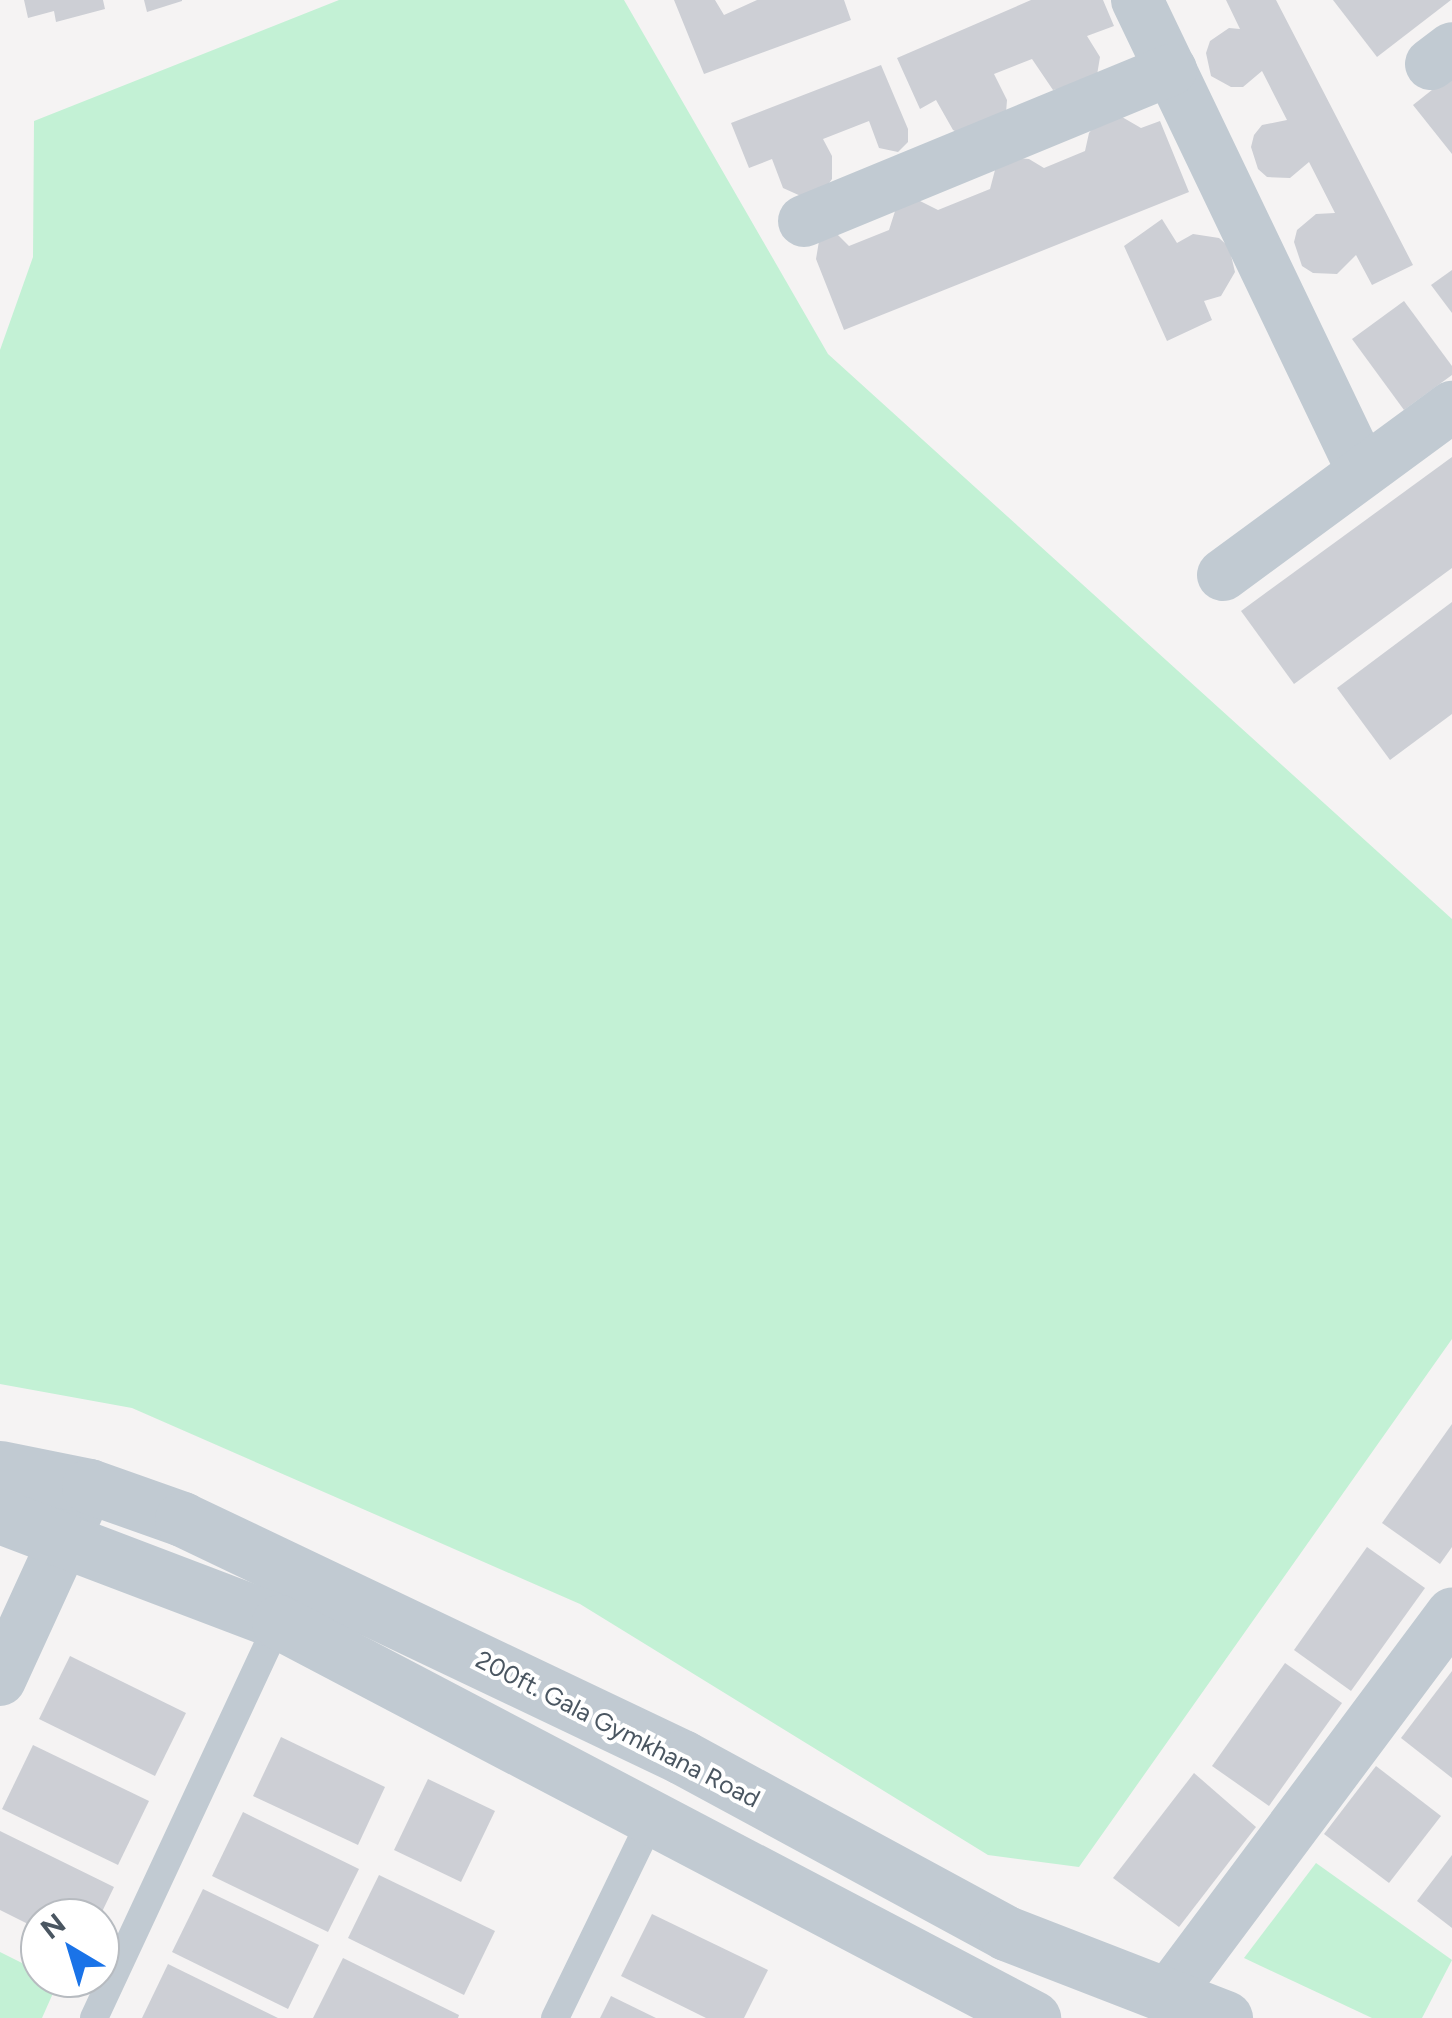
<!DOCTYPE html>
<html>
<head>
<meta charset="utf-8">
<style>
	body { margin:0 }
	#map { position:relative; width:1452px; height:2018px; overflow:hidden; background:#f5f3f3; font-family:Figtree,sans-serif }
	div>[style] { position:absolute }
	.green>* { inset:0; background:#c3f1d5 }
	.building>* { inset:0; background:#cdcfd5 }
	.service>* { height:28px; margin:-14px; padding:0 14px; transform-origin:14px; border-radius:14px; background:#c1cad2 }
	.minor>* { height:52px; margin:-26px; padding:0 26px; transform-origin:26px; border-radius:26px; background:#c1cad2 }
	.tertiary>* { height:55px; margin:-27.5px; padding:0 27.5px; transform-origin:27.5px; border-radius:27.5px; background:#c1cad2 }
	span { translate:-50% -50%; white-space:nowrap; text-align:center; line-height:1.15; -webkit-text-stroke:8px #fff; paint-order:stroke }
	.street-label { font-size:25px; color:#4a5661 }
	.north { position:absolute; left:20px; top:1898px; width:100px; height:100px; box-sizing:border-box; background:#fff; border:2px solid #b7bbc0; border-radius:50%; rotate:322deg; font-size:28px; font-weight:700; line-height:40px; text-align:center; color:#4a5661 }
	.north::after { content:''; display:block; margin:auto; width:35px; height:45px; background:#1a73e8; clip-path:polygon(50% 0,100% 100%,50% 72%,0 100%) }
</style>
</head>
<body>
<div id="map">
	<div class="green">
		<i style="clip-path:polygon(339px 0,624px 0,828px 354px,1452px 919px,1452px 1339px,1079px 1867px,988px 1855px,580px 1604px,132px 1408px,0 1384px,0 350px,33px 257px,34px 121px)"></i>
		<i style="clip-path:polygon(1316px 1863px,1452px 1960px,1422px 2018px,1372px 2018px,1244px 1958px)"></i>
		<i style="clip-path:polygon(0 1952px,40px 1972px,40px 1978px,58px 1982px,42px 2018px,0 2018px)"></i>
	</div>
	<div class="building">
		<i style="clip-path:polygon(24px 0,103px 0,105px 9px,56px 22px,54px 11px,28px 18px)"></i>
		<i style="clip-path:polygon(144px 0,182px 0,182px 1px,147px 12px)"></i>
		<i style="clip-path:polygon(674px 0,715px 0,724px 15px,757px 0,844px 0,851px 20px,704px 74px)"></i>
		<i style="clip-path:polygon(1031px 0,1103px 0,1114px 26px,1087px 36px,1100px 57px,1096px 81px,1053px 90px,1032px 59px,994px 74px,1007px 100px,1006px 113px,965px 136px,953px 130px,936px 100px,920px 109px,897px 58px)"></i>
		<i style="clip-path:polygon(1226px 0,1276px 0,1413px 265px,1372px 285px,1356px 255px,1337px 274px,1313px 273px,1302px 266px,1294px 242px,1297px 230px,1316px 214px,1335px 213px,1309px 162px,1290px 178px,1267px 177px,1258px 169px,1251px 147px,1254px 135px,1262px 125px,1287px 120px,1262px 71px,1243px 87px,1231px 87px,1211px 76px,1206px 53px,1210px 41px,1229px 28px,1240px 29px)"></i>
		<i style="clip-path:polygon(1333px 0,1451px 0,1377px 57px)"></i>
		<i style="clip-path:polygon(881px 65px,908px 129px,908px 142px,898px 152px,879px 148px,869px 121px,823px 139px,832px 156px,832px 179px,825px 189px,803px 197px,783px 188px,772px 159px,749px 168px,731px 123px)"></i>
		<i style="clip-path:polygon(1452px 74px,1452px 154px,1413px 105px)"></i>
		<i style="clip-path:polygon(1122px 117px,1141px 128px,1160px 121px,1189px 192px,844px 330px,816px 259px,819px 241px,837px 234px,849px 246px,889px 230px,896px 208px,916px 199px,938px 210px,990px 189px,995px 170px,1017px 158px,1029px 159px,1044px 168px,1085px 151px,1089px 133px,1097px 123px)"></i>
		<i style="clip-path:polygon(1162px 219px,1177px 243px,1193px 234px,1219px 238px,1229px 247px,1235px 272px,1221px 296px,1204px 301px,1212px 320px,1167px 341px,1124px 246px)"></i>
		<i style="clip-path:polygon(1452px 270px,1452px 313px,1431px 285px)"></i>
		<i style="clip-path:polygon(1404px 301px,1452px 366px,1452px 375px,1404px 410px,1352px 339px)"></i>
		<i style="clip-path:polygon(1452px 457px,1452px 568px,1294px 684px,1241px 611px)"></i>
		<i style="clip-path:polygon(1452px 602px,1452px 714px,1390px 760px,1337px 688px)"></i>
		<i style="clip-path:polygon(1452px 1424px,1452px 1547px,1440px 1564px,1382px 1523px)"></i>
		<i style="clip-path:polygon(1367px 1547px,1425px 1588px,1351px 1691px,1294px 1650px)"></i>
		<i style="clip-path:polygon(70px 1656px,186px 1713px,155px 1776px,39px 1719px)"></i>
		<i style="clip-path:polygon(1285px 1663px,1342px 1703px,1269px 1806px,1212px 1766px)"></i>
		<i style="clip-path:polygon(1452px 1671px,1452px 1778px,1401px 1738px)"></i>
		<i style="clip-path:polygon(281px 1737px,385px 1787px,358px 1845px,253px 1796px)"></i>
		<i style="clip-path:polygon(33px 1745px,149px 1801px,118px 1865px,2px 1809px)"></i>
		<i style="clip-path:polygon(1376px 1766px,1441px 1816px,1389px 1883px,1324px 1834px)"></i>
		<i style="clip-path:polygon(1194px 1773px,1256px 1827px,1179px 1927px,1113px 1878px)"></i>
		<i style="clip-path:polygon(428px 1779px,495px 1811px,461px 1882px,394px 1850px)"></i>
		<i style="clip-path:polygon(243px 1812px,359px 1869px,328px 1932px,212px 1876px)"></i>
		<i style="clip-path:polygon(0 1831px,114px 1887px,99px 1918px,40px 1918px,40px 1930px,0 1910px)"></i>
		<i style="clip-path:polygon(1452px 1855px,1452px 1928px,1417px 1901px)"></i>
		<i style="clip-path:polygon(379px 1875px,495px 1931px,464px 1995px,348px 1938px)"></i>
		<i style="clip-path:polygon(203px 1889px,319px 1945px,288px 2009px,172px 1952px)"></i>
		<i style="clip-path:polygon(652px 1914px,768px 1970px,744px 2018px,706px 2018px,621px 1976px)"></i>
		<i style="clip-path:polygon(343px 1958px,459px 2015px,458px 2018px,313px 2018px)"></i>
		<i style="clip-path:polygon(168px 1964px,278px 2018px,142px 2018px)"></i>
		<i style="clip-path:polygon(611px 1996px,656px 2018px,600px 2018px)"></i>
	</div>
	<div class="service">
		<i style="left:94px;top:2018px;width:437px;rotate:-65deg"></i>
		<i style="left:555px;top:2018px;width:225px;rotate:-64.1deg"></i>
	</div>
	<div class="minor">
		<i style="left:1137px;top:0;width:523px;rotate:64.41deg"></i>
		<i style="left:1431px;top:64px;width:26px;rotate:-37deg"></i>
		<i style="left:804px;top:221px;width:397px;rotate:-22.4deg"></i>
		<i style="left:1223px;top:575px;width:284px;rotate:-36.3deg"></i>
		<i style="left:0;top:1680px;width:213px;rotate:-65.4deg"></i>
		<i style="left:1167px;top:1996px;width:477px;rotate:-53.3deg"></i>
	</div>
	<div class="tertiary">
		<i style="left:0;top:1468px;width:91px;rotate:11.4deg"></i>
		<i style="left:89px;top:1486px;width:99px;rotate:19.5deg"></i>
		<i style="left:182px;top:1519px;width:554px;rotate:25.45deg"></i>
		<i style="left:682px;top:1757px;width:369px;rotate:28.5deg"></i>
		<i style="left:1006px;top:1933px;width:235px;rotate:21.2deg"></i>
		<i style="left:0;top:1516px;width:298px;rotate:20.8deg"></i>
		<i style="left:279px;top:1622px;width:852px;rotate:27.71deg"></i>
	</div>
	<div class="street-label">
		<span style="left:618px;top:1729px;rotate:27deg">200ft. Gala Gymkhana Road</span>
	</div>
	<div class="north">N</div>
</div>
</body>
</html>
